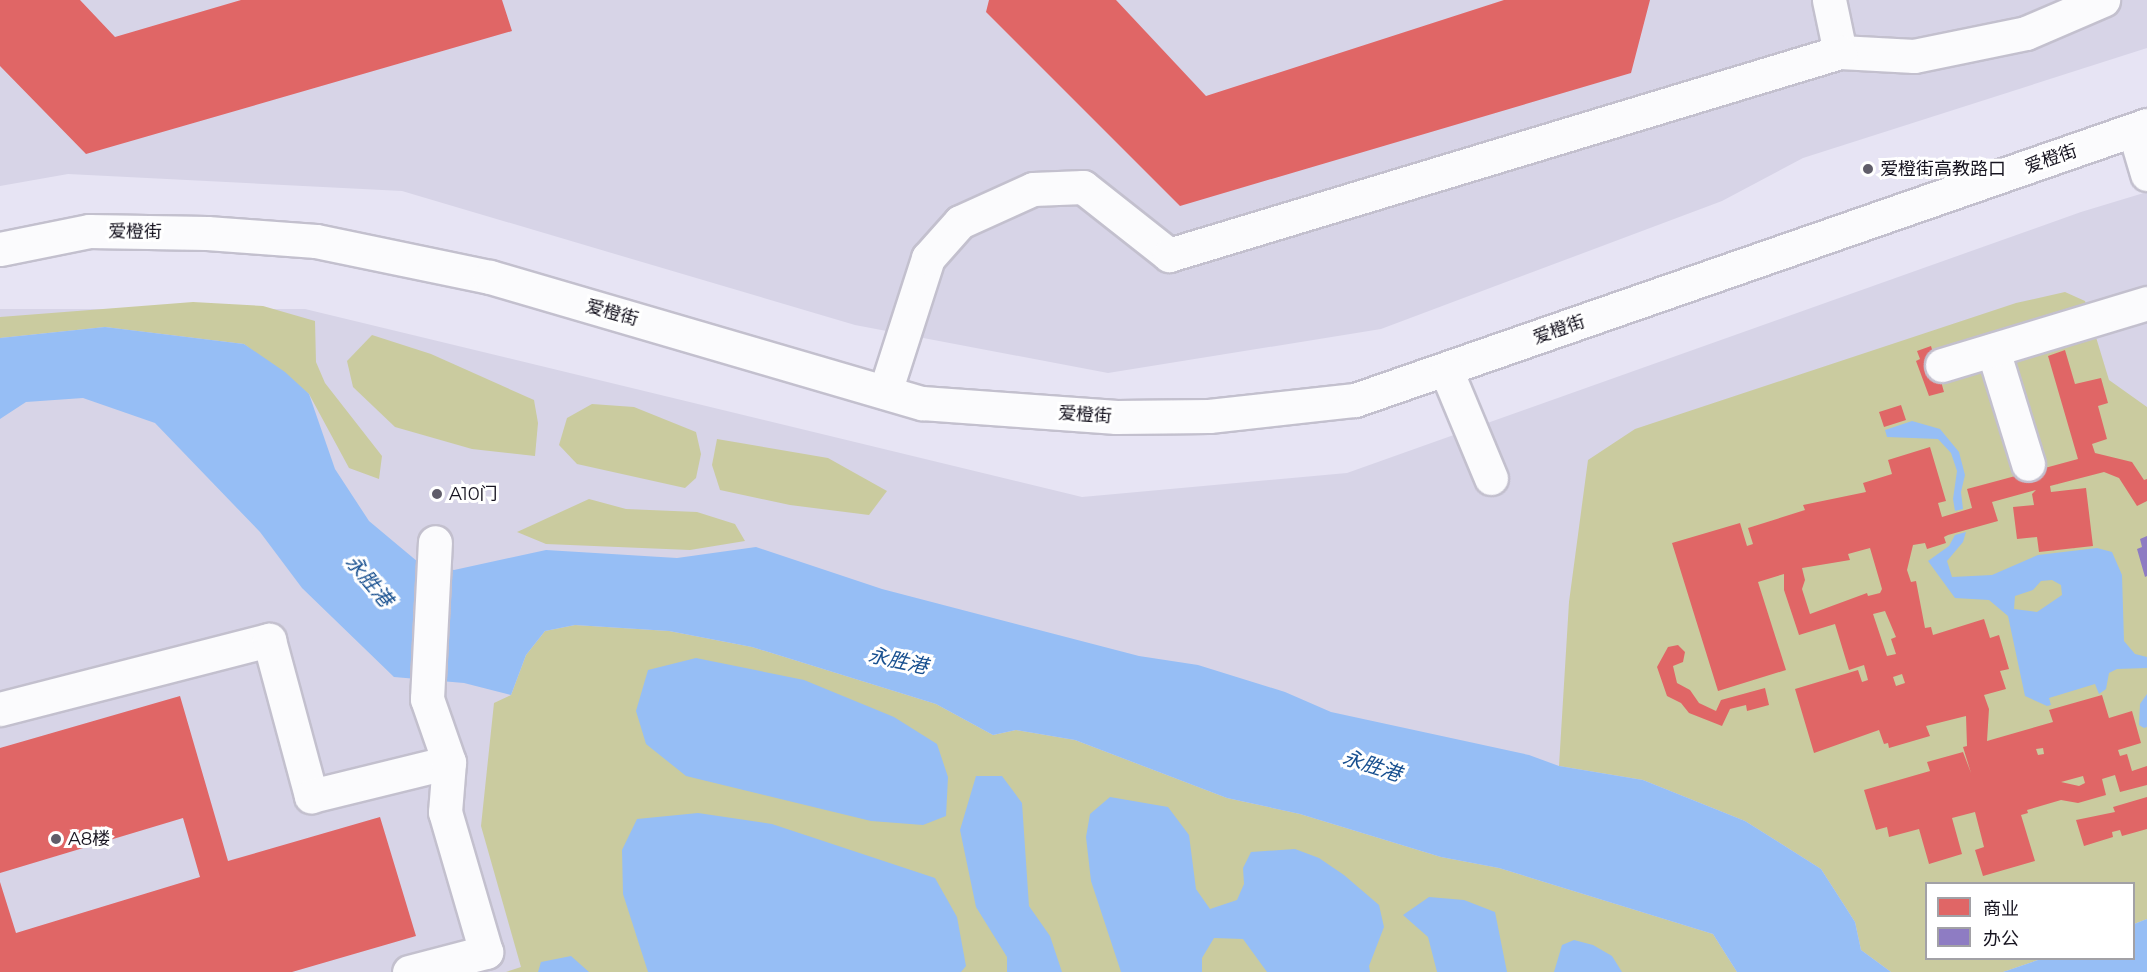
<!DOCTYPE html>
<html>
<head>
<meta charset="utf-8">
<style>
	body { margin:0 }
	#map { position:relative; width:2147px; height:972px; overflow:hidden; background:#e7e4f4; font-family:Montserrat,"Noto Sans SC",sans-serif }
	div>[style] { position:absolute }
	.commercial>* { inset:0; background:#d7d4e7 }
	.green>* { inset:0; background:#cacb9f }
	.water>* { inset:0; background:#96bef5 }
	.shops>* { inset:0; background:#e06666 }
	.offices>* { inset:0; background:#8e7cc3 }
	.roads { filter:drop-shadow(2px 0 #c3c0ce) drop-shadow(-2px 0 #c3c0ce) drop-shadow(0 2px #c3c0ce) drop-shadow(0 -2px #c3c0ce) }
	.minor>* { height:33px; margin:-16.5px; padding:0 16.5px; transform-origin:16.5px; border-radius:16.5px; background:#fbfbfd }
	.dots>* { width:16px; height:16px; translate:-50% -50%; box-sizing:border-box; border:3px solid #fff; border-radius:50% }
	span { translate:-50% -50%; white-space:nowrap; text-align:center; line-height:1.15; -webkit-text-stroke:6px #fff; paint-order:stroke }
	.street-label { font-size:18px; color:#171420 }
	.poi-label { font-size:18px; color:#171420 }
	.left { translate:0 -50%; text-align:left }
	.water-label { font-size:20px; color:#174f8f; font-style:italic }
	.legend { position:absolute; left:1925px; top:882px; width:210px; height:78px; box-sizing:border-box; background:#fff; border:2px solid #a2a1a6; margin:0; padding:8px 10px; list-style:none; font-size:18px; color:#171420 }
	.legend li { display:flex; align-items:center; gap:12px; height:30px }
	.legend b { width:30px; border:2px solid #a2a1a6 }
</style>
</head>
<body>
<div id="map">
	<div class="commercial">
		<i style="clip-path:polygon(0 0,2147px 0,2147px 48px,1803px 158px,1722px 201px,1381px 329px,1108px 373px,855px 325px,402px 191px,68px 174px,0 186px)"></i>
		<i style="clip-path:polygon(evenodd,2147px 192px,2147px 972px,0 972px,0 309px,305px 309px,1082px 497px,1347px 473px,2081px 212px,2147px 192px,1926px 884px,2134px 884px,2134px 958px,1926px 958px,1926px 884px)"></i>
	</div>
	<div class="green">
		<i style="clip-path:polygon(2065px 292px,2085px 301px,2109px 380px,2147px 407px,2147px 919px,2134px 924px,2134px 884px,1926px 884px,1926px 958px,2041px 959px,2003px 972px,1891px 972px,1861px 950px,1855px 922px,1821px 869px,1745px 821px,1643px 780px,1559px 766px,1569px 602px,1588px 460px,1635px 429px,2016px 303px)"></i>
		<i style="clip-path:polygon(193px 302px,263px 306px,315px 321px,316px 362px,325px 383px,382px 456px,379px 479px,349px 468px,309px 394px,244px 344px,105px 327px,0 338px,0 317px)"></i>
		<i style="clip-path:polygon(372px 335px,431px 354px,534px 400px,538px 423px,535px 456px,472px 449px,395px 427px,353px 387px,347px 361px)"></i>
		<i style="clip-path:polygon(592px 404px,634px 407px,696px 432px,701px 454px,696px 478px,685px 488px,577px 464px,559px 445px,567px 418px)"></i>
		<i style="clip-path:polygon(717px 439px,828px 458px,887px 491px,869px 515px,790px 505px,720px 490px,712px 465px)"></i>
		<i style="clip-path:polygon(589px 499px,626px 509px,697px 512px,735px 524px,745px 541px,690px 550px,546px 544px,517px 532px)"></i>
		<i style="clip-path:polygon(575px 625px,669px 631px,752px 647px,936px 704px,993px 735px,1016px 730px,1075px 740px,1227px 798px,1300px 814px,1441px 857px,1499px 868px,1713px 934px,1737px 972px,506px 972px,521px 967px,481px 826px,494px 703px,511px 695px,526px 655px,545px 631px)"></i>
	</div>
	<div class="water">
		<i style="clip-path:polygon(105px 327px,244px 344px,285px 372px,309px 394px,335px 469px,369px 521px,418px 562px,454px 570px,546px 550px,677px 558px,756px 547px,882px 589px,1139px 656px,1198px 665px,1285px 692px,1331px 712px,1529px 755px,1559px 766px,1643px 780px,1745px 821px,1821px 869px,1855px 922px,1861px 950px,1891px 972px,1737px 972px,1713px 934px,1499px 868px,1441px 857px,1300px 814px,1227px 798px,1075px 740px,1016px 730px,993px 735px,936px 704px,752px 647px,669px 631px,575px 625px,545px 631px,526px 655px,511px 695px,464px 683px,394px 677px,302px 588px,260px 532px,155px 423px,83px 398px,26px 402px,0 419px,0 338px)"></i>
		<i style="clip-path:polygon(1912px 421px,1940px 429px,1959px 452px,1965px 475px,1961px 492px,1963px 509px,1955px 511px,1953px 499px,1957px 471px,1951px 453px,1938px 439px,1887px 437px,1885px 430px)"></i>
		<i style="clip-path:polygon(evenodd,1966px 532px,1963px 542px,1947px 561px,1952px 577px,1992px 575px,2038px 555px,2097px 548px,2112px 552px,2122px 575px,2124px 641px,2135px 654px,2147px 657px,2147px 668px,2117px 669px,2109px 673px,2106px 689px,2099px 694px,2095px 684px,2049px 698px,2051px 705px,2047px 706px,2025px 696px,2008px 616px,1989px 600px,1955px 598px,1928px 561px,1949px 546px,1955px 535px,1966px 532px,2052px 580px,2061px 585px,2062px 595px,2037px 612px,2014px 609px,2015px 596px,2033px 590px,2041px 581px,2052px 580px)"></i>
		<i style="clip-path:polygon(696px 658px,804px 680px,894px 717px,937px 744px,948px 777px,946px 816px,923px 825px,871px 821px,686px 776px,646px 744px,636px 711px,648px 670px)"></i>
		<i style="clip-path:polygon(2147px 694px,2147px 727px,2144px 728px,2139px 725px,2140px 704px)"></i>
		<i style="clip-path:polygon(976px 776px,1002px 776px,1022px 803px,1029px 906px,1050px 936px,1062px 972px,1007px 972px,1007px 957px,976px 907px,960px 830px)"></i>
		<i style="clip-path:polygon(1110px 797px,1168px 807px,1189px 835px,1196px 889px,1210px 909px,1237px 900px,1244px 884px,1243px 868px,1251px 852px,1295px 849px,1319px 858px,1344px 875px,1379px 905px,1384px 927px,1369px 966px,1370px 972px,1267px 972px,1243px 939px,1214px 938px,1202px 958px,1202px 972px,1121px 972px,1091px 881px,1086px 837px,1090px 814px)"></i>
		<i style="clip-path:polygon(698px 813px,772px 824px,935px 878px,957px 917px,966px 966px,961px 972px,648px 972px,623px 894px,622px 850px,637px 819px)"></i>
		<i style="clip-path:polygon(1429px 897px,1464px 900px,1495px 912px,1507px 972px,1437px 972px,1428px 937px,1403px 915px)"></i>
		<i style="clip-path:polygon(2147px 919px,2147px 972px,2003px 972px,2041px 959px,2134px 958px,2134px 924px)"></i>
		<i style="clip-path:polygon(1574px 940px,1593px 945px,1612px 956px,1622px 972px,1554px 972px,1562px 945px)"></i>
		<i style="clip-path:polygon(571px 956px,589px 972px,538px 972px,541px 962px)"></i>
	</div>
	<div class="shops">
		<i style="clip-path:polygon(0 0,80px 0,115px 37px,241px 0,502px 0,512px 31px,86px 154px,0 66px)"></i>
		<i style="clip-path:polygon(989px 0,1116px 0,1206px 96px,1504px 0,1650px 0,1631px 73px,1180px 206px,986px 12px)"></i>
		<i style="clip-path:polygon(1931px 346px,1944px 392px,1929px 396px,1916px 361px,1920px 359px,1917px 351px)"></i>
		<i style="clip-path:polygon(evenodd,2065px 350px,2075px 384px,2101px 378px,2108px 403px,2098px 406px,2107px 439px,2092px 444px,2095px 453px,2132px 462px,2144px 480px,2147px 479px,2147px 501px,2137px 506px,2119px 478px,2104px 472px,2050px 486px,2051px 492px,2086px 488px,2093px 546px,2039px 552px,2037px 537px,2017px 539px,2013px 507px,2034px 505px,2032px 494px,2036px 490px,1992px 502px,1998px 521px,1948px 535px,1944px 537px,1946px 543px,1927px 549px,1925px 543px,1913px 545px,1907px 570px,1911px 582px,1916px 581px,1925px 628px,1931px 627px,1933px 635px,1984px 619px,1990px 638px,1999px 635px,2009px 669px,2000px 671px,2006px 689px,1984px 695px,1989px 709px,1987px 741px,2053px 722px,2049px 710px,2102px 695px,2109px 718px,2132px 711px,2141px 743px,2118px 750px,2120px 756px,2127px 754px,2132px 771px,2147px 766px,2147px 785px,2120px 792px,2115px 775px,2102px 779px,2106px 795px,2078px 803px,2061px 800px,2027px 810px,2028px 813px,2021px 815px,2035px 861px,1983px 876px,1975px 850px,1984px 847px,1975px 812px,1952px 818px,1962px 854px,1929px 864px,1919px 829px,1889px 837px,1887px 827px,1876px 830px,1864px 790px,1930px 771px,1927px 762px,1963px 752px,1971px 773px,1963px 747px,1967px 746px,1966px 716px,1926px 726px,1930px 736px,1889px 748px,1888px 743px,1884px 744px,1879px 730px,1814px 753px,1795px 689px,1858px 670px,1862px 682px,1868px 680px,1864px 665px,1849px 670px,1835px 624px,1799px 635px,1784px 590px,1784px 574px,1758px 582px,1786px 670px,1718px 691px,1672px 543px,1740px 523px,1747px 546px,1753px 544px,1748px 528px,1805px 510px,1803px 505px,1866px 492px,1863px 483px,1892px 474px,1888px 460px,1930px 447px,1946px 501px,1938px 503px,1942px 517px,1972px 508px,1967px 489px,2078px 459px,2048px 356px,2065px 350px,1870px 548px,1882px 589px,1880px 593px,1868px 596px,1867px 593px,1810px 614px,1802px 589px,1805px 580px,1802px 568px,1850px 560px,1848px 554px,1870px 548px,2065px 350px,1885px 611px,1896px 637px,1891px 639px,1896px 654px,1887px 656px,1873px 614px,1885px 611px,2065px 350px,1902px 674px,1905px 683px,1896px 686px,1893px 677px,1902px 674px,2065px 350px,2043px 748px,2044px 754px,2038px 755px,2036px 749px,2043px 748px,2065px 350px,2083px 776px,2085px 783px,2079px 786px,2061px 782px,2083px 776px)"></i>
		<i style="clip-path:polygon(1901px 405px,1906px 420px,1884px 427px,1879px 412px)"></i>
		<i style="clip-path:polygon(1678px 645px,1685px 652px,1683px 662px,1673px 666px,1677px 683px,1690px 690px,1699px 703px,1716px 711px,1721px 700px,1765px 688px,1769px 705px,1747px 711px,1746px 705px,1730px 709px,1722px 726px,1689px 713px,1681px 703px,1667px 696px,1657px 667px,1668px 647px)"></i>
		<i style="clip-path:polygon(180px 696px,228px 861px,380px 817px,416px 936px,292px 972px,0 972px,0 882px,16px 933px,200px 877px,183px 818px,0 873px,0 748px)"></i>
		<i style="clip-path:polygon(2147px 797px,2147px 829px,2122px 836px,2120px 830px,2112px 832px,2113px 837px,2084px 846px,2076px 820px,2115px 812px,2113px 807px)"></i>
	</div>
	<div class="offices">
		<i style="clip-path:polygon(2147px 536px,2147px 576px,2145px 577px,2137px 549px,2142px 547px,2140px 539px)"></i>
	</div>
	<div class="roads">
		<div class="minor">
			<i style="left:1829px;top:0;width:53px;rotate:78.1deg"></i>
			<i style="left:1840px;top:52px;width:74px;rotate:3.1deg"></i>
			<i style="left:1914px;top:56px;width:114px;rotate:-11.6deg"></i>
			<i style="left:2026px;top:33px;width:84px;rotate:-23.2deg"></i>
			<i style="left:2134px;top:130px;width:46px;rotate:73.5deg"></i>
			<i style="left:0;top:249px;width:91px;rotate:-11.4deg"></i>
			<i style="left:89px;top:231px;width:118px;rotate:1deg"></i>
			<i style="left:207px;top:233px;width:109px;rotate:4.2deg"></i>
			<i style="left:316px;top:241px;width:178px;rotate:11.7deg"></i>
			<i style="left:490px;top:277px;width:450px;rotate:16.3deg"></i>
			<i style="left:922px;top:403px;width:195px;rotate:4.1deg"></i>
			<i style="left:1116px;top:417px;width:93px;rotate:-0.6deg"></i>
			<i style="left:1209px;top:416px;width:147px;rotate:-6.3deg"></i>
			<i style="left:1355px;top:400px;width:838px;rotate:-19.15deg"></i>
			<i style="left:1993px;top:350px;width:119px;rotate:72.9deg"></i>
			<i style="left:1942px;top:365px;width:214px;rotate:-16.8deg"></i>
			<i style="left:1446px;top:370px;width:117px;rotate:67.4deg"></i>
			<i style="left:885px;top:392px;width:141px;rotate:-72.2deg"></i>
			<i style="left:928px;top:258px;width:48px;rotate:-48.4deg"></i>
			<i style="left:960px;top:222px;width:80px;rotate:-24.3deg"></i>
			<i style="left:1033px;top:189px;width:50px;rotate:-2.3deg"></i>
			<i style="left:1083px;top:187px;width:110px;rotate:38.3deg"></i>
			<i style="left:1169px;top:255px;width:701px;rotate:-16.83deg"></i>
			<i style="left:0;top:709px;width:278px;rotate:-14.4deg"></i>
			<i style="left:269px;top:640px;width:162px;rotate:74.9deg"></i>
			<i style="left:311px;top:796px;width:142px;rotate:-13.8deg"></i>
			<i style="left:409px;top:972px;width:80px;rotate:-14.6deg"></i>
			<i style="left:486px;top:952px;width:146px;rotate:-106.3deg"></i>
			<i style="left:445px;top:812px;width:50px;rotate:-85.4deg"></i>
			<i style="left:449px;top:762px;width:67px;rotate:-109.2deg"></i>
			<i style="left:427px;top:699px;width:157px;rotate:-87.1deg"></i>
		</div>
	</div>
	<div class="dots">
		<i style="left:1868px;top:169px;background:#605d6a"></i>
		<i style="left:437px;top:494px;background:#605d6a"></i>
		<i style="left:56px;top:839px;background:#605d6a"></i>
	</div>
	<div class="street-label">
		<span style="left:2051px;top:159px;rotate:-19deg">爱橙街</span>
		<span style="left:135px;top:232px;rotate:1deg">爱橙街</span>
		<span style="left:612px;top:313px;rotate:16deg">爱橙街</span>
		<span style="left:1559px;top:330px;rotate:-19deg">爱橙街</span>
		<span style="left:1085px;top:415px;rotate:4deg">爱橙街</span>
	</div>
	<div class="poi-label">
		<span class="left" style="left:1880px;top:169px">爱橙街高教路口</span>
		<span class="left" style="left:449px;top:494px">A10门</span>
		<span class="left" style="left:68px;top:839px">A8楼</span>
	</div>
	<div class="water-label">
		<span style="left:369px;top:581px;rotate:50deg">永胜港</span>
		<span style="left:898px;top:661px;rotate:12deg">永胜港</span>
		<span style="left:1372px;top:766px;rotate:18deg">永胜港</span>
	</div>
	<ul class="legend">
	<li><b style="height:16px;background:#e06666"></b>商业</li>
	<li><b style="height:16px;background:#8e7cc3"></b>办公</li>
	</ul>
</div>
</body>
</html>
